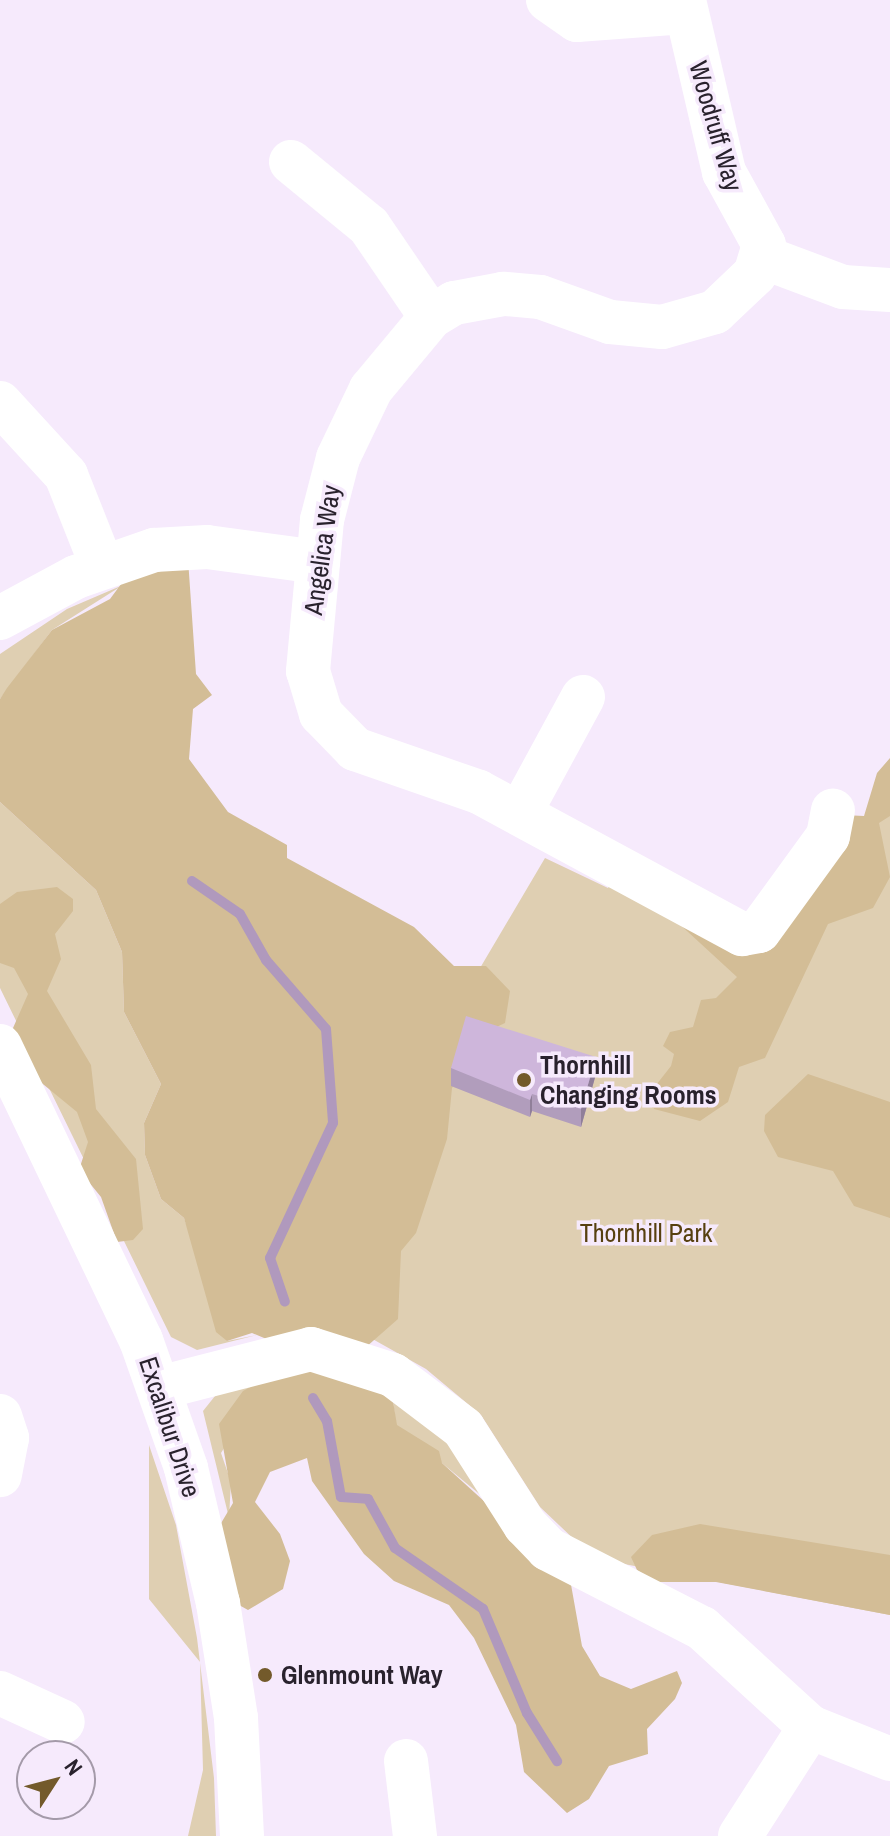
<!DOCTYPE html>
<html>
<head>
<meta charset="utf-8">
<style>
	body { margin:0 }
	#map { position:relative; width:890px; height:1836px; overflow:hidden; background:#f6eafc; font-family:"Archivo Narrow",sans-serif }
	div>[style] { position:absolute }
	.green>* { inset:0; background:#dfcfb2 }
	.forest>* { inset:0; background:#d3bd96 }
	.stream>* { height:10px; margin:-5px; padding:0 5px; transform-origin:5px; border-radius:5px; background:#b099bd }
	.minor>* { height:44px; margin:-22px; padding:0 22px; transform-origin:22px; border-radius:22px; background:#fff }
	.wall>* { inset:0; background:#b19dbc }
	.shaded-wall>* { inset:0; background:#907f99 }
	.building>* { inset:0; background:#ceb6db }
	.dots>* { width:22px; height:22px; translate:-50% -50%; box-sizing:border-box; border:4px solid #f6eafc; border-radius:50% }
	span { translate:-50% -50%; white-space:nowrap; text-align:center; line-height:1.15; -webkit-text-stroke:7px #f6eafc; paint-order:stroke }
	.street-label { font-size:26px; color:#29222d }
	.poi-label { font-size:26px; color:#29222d; font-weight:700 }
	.left { translate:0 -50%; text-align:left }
	.park-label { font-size:26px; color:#574010 }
	.north { position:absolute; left:16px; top:1740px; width:80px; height:80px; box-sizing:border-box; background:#f6eafc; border:2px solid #a49aa9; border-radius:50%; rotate:54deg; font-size:22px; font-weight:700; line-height:32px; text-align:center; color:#29222d }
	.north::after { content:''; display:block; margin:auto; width:28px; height:36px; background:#735a2b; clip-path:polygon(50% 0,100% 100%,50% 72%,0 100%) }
</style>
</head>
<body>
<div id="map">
	<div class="green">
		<i style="clip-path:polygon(123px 585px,52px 630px,0 699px,0 654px,67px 609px)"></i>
		<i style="clip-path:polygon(890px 789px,890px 1615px,624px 1564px,579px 1544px,540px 1507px,481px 1415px,426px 1369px,360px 1332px,470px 985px,545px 858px,608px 888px,614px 878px,761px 961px)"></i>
		<i style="clip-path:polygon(0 802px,96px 890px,122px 952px,124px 1012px,161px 1084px,144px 1123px,145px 1155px,161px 1199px,184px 1218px,227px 1341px,257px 1335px,197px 1350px,171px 1337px,0 988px)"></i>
		<i style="clip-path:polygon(269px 1377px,221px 1453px,231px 1482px,229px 1518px,203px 1411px,219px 1391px)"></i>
		<i style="clip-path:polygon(393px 1401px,455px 1449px,483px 1497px,396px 1425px)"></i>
		<i style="clip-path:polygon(149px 1445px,176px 1525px,197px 1638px,214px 1778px,216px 1836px,188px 1836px,203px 1770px,200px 1662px,149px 1599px)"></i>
	</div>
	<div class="forest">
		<i style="clip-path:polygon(188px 559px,196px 674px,212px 695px,193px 709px,189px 759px,228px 812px,287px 845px,287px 858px,414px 927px,454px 966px,486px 966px,510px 991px,505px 1023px,486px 1032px,452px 1088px,447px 1139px,416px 1233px,401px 1251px,398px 1319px,365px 1348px,361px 1381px,393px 1401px,397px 1425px,439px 1451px,442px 1463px,570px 1579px,582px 1646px,600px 1676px,631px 1689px,677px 1671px,682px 1683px,675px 1699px,647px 1729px,648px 1754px,609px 1766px,589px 1799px,567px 1813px,524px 1772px,516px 1725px,474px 1638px,449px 1605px,394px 1581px,364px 1554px,312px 1481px,307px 1458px,270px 1472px,255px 1502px,280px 1534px,290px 1561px,283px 1589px,248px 1610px,230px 1600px,217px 1530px,233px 1503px,219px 1424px,243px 1391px,269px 1377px,276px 1343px,252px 1333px,227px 1341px,216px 1332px,184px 1218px,161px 1199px,145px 1155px,144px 1123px,161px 1084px,124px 1012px,122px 952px,96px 890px,0 802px,0 699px,7px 688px,52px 630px,110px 599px,139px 560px)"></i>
		<i style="clip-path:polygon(890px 758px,890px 816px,879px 823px,890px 877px,873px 908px,828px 924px,765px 1058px,739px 1067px,728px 1102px,700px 1121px,654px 1109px,649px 1094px,671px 1066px,674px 1054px,663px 1046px,670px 1032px,693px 1027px,701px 1000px,716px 998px,737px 977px,675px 920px,761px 953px,843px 815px,864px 816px,877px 773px)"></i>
		<i style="clip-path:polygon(57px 887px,73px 899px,73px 911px,55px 934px,61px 959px,47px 991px,91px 1065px,96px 1109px,136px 1159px,143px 1229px,133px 1240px,117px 1242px,101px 1197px,79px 1170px,88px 1142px,77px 1112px,38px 1080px,13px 1028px,28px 994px,14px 968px,0 963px,0 904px,17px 892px)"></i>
		<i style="clip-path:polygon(808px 1074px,890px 1102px,890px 1218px,854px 1206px,833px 1171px,778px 1157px,764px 1131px,765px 1115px)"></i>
		<i style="clip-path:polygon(700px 1524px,890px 1555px,890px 1615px,716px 1582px,653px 1582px,637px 1570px,631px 1557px,652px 1535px)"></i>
	</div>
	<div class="stream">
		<i style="left:192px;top:881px;width:58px;rotate:34.5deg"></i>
		<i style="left:240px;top:914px;width:53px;rotate:60.5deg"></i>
		<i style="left:266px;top:960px;width:91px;rotate:49deg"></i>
		<i style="left:326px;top:1029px;width:94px;rotate:85.7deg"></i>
		<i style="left:333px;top:1123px;width:149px;rotate:115deg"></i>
		<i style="left:270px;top:1258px;width:46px;rotate:71.2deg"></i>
		<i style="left:313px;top:1398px;width:27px;rotate:59deg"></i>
		<i style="left:327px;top:1421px;width:77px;rotate:79.6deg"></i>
		<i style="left:341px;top:1497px;width:27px;rotate:4deg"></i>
		<i style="left:368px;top:1499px;width:56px;rotate:61.1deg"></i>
		<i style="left:395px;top:1548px;width:107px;rotate:34.7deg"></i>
		<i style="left:483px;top:1609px;width:113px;rotate:67.1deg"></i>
		<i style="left:527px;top:1713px;width:57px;rotate:58deg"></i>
	</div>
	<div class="minor">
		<i style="left:548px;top:0;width:35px;rotate:35deg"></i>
		<i style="left:577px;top:20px;width:108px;rotate:-4.2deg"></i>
		<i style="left:684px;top:0;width:177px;rotate:76.9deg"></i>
		<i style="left:724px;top:172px;width:83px;rotate:61.3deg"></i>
		<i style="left:764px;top:245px;width:30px;rotate:107deg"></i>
		<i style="left:755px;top:274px;width:55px;rotate:136.5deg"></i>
		<i style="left:715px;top:312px;width:55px;rotate:164.2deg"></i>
		<i style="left:662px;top:327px;width:52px;rotate:-174.5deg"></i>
		<i style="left:610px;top:322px;width:74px;rotate:-160.3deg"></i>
		<i style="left:540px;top:297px;width:37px;rotate:-175deg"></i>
		<i style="left:503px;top:294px;width:50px;rotate:169.6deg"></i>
		<i style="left:454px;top:303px;width:27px;rotate:149deg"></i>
		<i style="left:431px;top:317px;width:94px;rotate:129.8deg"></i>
		<i style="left:371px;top:389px;width:76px;rotate:115.6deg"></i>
		<i style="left:338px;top:458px;width:64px;rotate:104.5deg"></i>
		<i style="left:322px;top:520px;width:152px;rotate:95.3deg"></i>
		<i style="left:308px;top:671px;width:45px;rotate:73.2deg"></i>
		<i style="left:321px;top:714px;width:49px;rotate:45.8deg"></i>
		<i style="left:355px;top:749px;width:131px;rotate:19.1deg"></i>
		<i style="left:479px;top:792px;width:299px;rotate:28.4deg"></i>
		<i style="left:742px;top:934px;width:17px;rotate:-10deg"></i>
		<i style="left:759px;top:931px;width:117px;rotate:-54deg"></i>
		<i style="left:828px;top:836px;width:26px;rotate:-79deg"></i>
		<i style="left:291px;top:162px;width:101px;rotate:39.4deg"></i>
		<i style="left:369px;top:226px;width:110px;rotate:55.7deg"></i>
		<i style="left:763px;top:257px;width:85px;rotate:20.6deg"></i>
		<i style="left:843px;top:287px;width:47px;rotate:3.7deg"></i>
		<i style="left:0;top:403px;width:98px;rotate:47.5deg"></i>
		<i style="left:66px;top:475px;width:98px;rotate:68.4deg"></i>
		<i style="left:0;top:618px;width:86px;rotate:-28.3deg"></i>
		<i style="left:76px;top:577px;width:83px;rotate:-19.1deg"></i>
		<i style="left:154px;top:550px;width:53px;rotate:-3.2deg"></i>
		<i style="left:207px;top:547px;width:112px;rotate:7.7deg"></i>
		<i style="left:520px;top:813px;width:132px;rotate:-61.5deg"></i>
		<i style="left:0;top:1046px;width:326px;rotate:64.4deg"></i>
		<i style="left:141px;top:1340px;width:136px;rotate:70.6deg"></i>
		<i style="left:186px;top:1468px;width:139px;rotate:76.7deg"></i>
		<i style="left:218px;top:1603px;width:116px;rotate:81.1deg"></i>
		<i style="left:236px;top:1718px;width:118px;rotate:87.1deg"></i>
		<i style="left:159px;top:1388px;width:157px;rotate:-14.4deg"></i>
		<i style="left:311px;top:1349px;width:86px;rotate:17.6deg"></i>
		<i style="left:393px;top:1375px;width:88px;rotate:37.1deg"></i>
		<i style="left:463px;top:1428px;width:115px;rotate:57.4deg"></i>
		<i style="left:525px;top:1525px;width:33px;rotate:46deg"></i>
		<i style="left:548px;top:1549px;width:173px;rotate:27.2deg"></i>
		<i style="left:702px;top:1628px;width:147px;rotate:42.5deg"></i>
		<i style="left:810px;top:1727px;width:86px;rotate:21.8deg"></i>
		<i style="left:0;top:1416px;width:23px;rotate:72deg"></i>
		<i style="left:7px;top:1438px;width:38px;rotate:101deg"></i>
		<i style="left:0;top:1693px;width:69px;rotate:24.7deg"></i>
		<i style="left:406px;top:1761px;width:76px;rotate:83.2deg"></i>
		<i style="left:740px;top:1836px;width:130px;rotate:-57.3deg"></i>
	</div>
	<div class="wall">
		<i style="clip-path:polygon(451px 1068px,596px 1074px,581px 1127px,532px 1111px,530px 1117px,451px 1086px)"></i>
	</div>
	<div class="shaded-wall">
		<i style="clip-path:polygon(596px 1057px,596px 1074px,581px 1127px,581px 1109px)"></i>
		<i style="clip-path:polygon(532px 1094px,532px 1111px,530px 1117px,530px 1100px)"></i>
	</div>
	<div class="building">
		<i style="clip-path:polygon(466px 1016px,596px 1057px,581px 1109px,532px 1094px,530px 1100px,451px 1068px)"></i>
	</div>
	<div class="dots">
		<i style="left:524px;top:1080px;background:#735a2b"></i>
		<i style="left:265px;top:1675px;background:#735a2b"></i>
	</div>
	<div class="street-label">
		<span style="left:716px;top:126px;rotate:74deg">Woodruff Way</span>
		<span style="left:322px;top:550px;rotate:-82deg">Angelica Way</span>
		<span style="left:170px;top:1427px;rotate:72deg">Excalibur Drive</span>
	</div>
	<div class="poi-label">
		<span class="left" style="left:540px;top:1080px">Thornhill<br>Changing Rooms</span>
		<span class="left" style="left:281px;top:1675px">Glenmount Way</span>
	</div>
	<div class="park-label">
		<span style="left:646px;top:1233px">Thornhill Park</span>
	</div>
	<div class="north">N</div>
</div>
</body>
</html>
